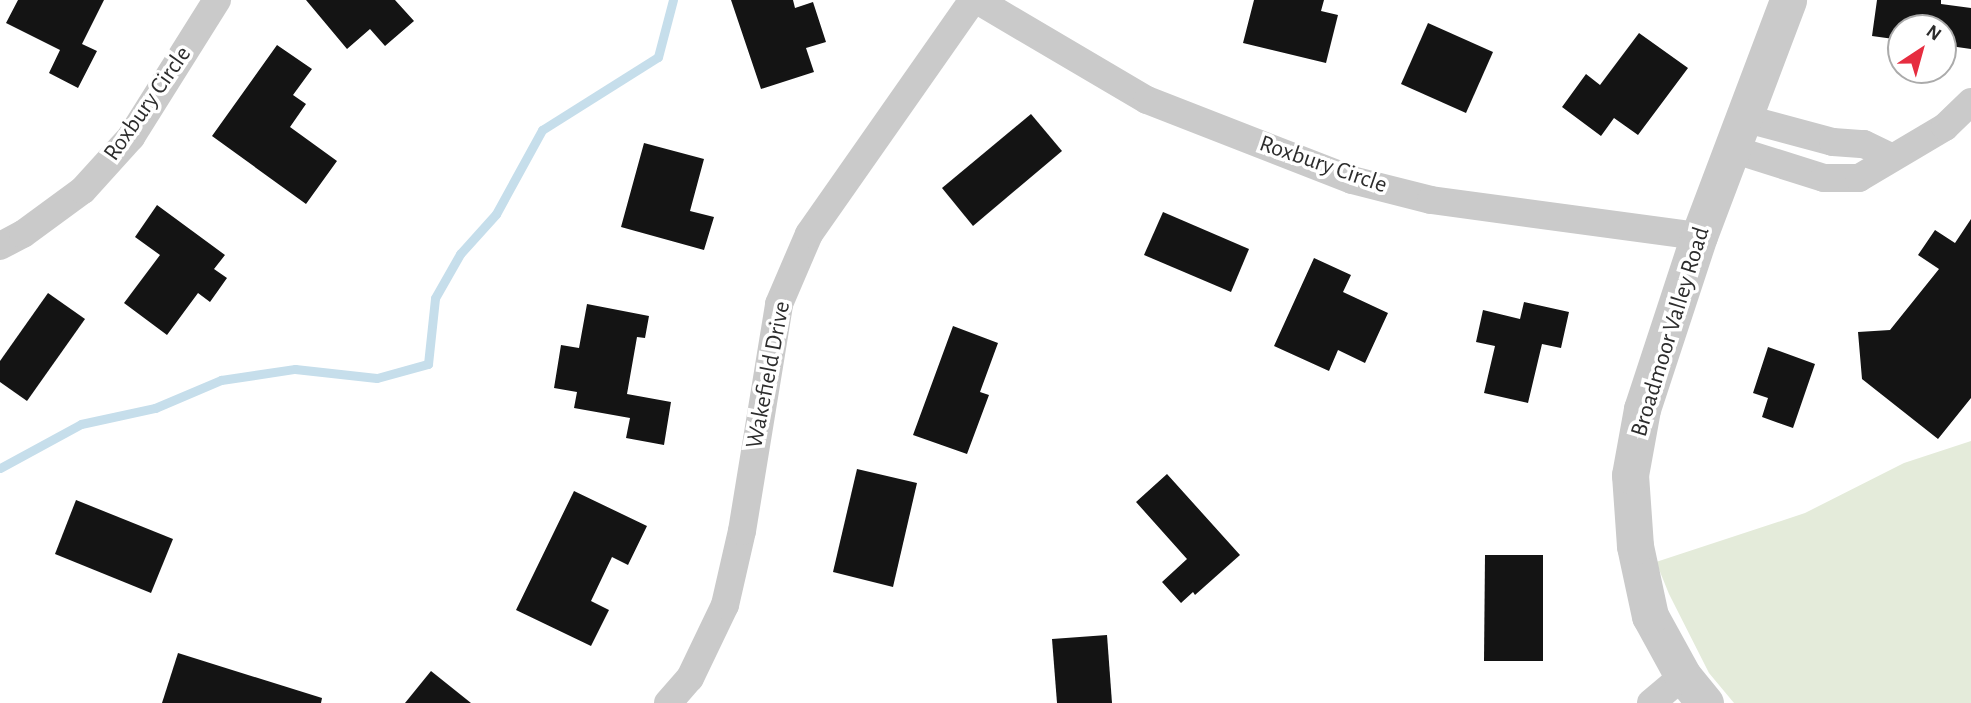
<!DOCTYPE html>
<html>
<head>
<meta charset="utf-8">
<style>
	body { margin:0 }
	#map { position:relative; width:1971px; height:703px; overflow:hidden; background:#fff; font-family:"Alegreya Sans",sans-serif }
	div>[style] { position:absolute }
	.green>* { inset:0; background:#e4ebda }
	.stream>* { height:9px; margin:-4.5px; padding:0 4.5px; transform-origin:4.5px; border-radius:4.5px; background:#c6deeb }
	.building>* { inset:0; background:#141414 }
	.minor>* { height:28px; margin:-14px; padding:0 14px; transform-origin:14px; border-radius:14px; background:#cacaca }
	.tertiary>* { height:37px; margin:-18.5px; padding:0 18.5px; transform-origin:18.5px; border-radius:18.5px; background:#cacaca }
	span { translate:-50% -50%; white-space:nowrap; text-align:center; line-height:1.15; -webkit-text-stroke:7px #fff; paint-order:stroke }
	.street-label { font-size:24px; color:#2d2d2d }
	.north { position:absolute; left:1887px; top:14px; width:70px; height:70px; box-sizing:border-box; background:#fff; border:2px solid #ababab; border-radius:50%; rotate:36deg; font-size:19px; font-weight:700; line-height:28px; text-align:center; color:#2d2d2d }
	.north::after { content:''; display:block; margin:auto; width:24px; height:32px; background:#e62d40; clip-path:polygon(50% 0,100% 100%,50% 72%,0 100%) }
</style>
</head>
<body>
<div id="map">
	<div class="green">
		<i style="clip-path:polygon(1971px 441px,1971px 703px,1734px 703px,1709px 673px,1669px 594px,1656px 562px,1805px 513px,1904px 463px)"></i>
	</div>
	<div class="stream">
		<i style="left:0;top:468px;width:92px;rotate:-28.5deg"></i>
		<i style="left:81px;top:424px;width:76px;rotate:-12.2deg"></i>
		<i style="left:155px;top:408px;width:72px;rotate:-23deg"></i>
		<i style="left:221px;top:380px;width:75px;rotate:-8.5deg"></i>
		<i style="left:295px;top:369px;width:82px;rotate:6.3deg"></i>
		<i style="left:377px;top:378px;width:53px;rotate:-15.4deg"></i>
		<i style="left:428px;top:364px;width:66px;rotate:-83.9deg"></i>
		<i style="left:435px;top:298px;width:51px;rotate:-60.4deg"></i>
		<i style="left:460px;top:254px;width:54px;rotate:-48deg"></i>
		<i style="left:496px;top:214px;width:96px;rotate:-61.3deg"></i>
		<i style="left:542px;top:130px;width:137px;rotate:-32.2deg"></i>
		<i style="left:658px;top:57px;width:59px;rotate:-75.3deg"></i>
	</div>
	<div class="building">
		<i style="clip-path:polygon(18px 0,104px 0,82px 44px,97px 51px,78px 88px,49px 73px,60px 50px,6px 23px)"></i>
		<i style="clip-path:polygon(306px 0,395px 0,414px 21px,385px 46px,370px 29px,347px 49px)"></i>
		<i style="clip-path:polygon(731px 0,793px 0,795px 8px,813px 2px,826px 42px,806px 48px,814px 72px,761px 89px)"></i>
		<i style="clip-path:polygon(1254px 0,1324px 0,1321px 11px,1338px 15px,1326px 63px,1243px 43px)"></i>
		<i style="clip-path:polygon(1877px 0,1941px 0,1941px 4px,1971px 8px,1971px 49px,1943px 45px,1943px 28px,1901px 28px,1901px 40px,1872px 36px)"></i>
		<i style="clip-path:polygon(1428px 23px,1493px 52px,1466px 113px,1401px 84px)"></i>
		<i style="clip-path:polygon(1639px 33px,1688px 68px,1638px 135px,1614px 118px,1601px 136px,1562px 107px,1586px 74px,1600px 85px)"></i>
		<i style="clip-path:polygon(277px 45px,312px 69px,293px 95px,306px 104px,290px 127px,337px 161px,306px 204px,212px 136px)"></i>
		<i style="clip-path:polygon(1031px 114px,1062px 151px,973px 226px,942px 188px)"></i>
		<i style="clip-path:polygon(644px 143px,704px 159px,690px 211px,714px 217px,704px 250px,621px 227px)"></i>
		<i style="clip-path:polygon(157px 205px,225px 255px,214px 269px,227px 278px,210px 302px,198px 293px,167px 335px,124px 303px,160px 255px,135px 237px)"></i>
		<i style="clip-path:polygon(1163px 212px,1249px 249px,1231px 292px,1144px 255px)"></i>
		<i style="clip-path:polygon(1971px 219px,1971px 398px,1938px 439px,1862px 379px,1858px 332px,1890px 330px,1939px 269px,1918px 255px,1935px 230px,1955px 243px)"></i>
		<i style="clip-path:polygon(1314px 258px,1351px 275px,1343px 292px,1388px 313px,1365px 363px,1338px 350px,1329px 371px,1274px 346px)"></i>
		<i style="clip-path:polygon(48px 293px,85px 319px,27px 401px,0 382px,0 361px)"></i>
		<i style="clip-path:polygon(1524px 302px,1569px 312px,1561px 348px,1542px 344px,1528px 403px,1484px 393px,1495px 346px,1476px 342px,1483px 310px,1520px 319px)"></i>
		<i style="clip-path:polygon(587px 304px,649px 316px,645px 338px,637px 337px,627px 394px,671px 402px,664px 445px,626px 438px,630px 418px,574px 408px,577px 392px,554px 388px,561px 345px,579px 348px)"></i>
		<i style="clip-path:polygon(953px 326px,998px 343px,980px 392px,989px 395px,967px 454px,913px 435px)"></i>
		<i style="clip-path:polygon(1768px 347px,1815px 364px,1793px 428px,1762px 417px,1768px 398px,1753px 393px)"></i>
		<i style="clip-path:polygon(857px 469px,917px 483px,893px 587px,833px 572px)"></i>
		<i style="clip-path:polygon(1167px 474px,1240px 555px,1195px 595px,1193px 592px,1181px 603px,1162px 582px,1187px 559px,1136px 502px)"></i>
		<i style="clip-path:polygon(574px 491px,647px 526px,628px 565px,612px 557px,591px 601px,609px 610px,591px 646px,516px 610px)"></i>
		<i style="clip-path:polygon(76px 500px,173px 539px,151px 593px,55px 554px)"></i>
		<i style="clip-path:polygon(1485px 555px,1543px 555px,1543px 661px,1484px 661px)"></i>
		<i style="clip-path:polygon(1107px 635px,1112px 703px,1057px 703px,1052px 639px)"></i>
		<i style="clip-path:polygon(178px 653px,322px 698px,321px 703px,162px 703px)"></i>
		<i style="clip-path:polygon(431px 671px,471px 703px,405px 703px)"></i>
	</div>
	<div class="minor">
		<i style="left:977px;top:0;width:197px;rotate:30.5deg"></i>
		<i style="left:1147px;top:100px;width:220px;rotate:21.3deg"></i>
		<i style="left:1352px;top:180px;width:81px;rotate:14.2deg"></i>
		<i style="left:1431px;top:200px;width:270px;rotate:7.7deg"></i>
		<i style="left:1743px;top:118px;width:93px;rotate:14.9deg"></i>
		<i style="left:1833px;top:142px;width:31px;rotate:4deg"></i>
		<i style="left:1864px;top:144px;width:30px;rotate:26deg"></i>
		<i style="left:1732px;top:149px;width:96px;rotate:17.5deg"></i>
		<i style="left:1824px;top:178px;width:35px"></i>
		<i style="left:1859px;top:178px;width:100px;rotate:-30.7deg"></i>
		<i style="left:1945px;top:127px;width:36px;rotate:-44deg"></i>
		<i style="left:0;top:246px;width:26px;rotate:-28deg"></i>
		<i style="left:23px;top:234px;width:74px;rotate:-36.3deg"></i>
		<i style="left:83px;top:190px;width:72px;rotate:-47.8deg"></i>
		<i style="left:131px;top:137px;width:162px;rotate:-57.9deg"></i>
		<i style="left:668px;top:703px;width:33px;rotate:-49deg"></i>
		<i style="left:690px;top:678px;width:81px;rotate:-64.4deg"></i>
		<i style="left:725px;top:605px;width:76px;rotate:-77.1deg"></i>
		<i style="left:742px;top:531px;width:230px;rotate:-80.7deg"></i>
		<i style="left:779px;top:304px;width:76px;rotate:-66.8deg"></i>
		<i style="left:809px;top:234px;width:286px;rotate:-55deg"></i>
		<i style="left:1651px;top:703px;width:42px;rotate:-40.2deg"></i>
	</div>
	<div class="tertiary">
		<i style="left:1705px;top:703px;width:35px;rotate:-129deg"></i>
		<i style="left:1683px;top:676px;width:68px;rotate:-118.8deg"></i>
		<i style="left:1650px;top:616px;width:72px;rotate:-102.1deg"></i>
		<i style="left:1635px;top:546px;width:71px;rotate:-94deg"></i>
		<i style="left:1630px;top:475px;width:67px;rotate:-79.7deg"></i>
		<i style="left:1642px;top:409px;width:182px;rotate:-71.8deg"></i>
		<i style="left:1699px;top:236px;width:252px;rotate:-69.3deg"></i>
	</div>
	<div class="street-label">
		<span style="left:148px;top:104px;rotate:-55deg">Roxbury Circle</span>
		<span style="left:1323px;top:165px;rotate:19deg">Roxbury Circle</span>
		<span style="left:1671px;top:332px;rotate:-73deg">Broadmoor Valley Road</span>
		<span style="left:769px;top:375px;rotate:-79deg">Wakefield Drive</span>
	</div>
	<div class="north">N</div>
</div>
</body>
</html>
